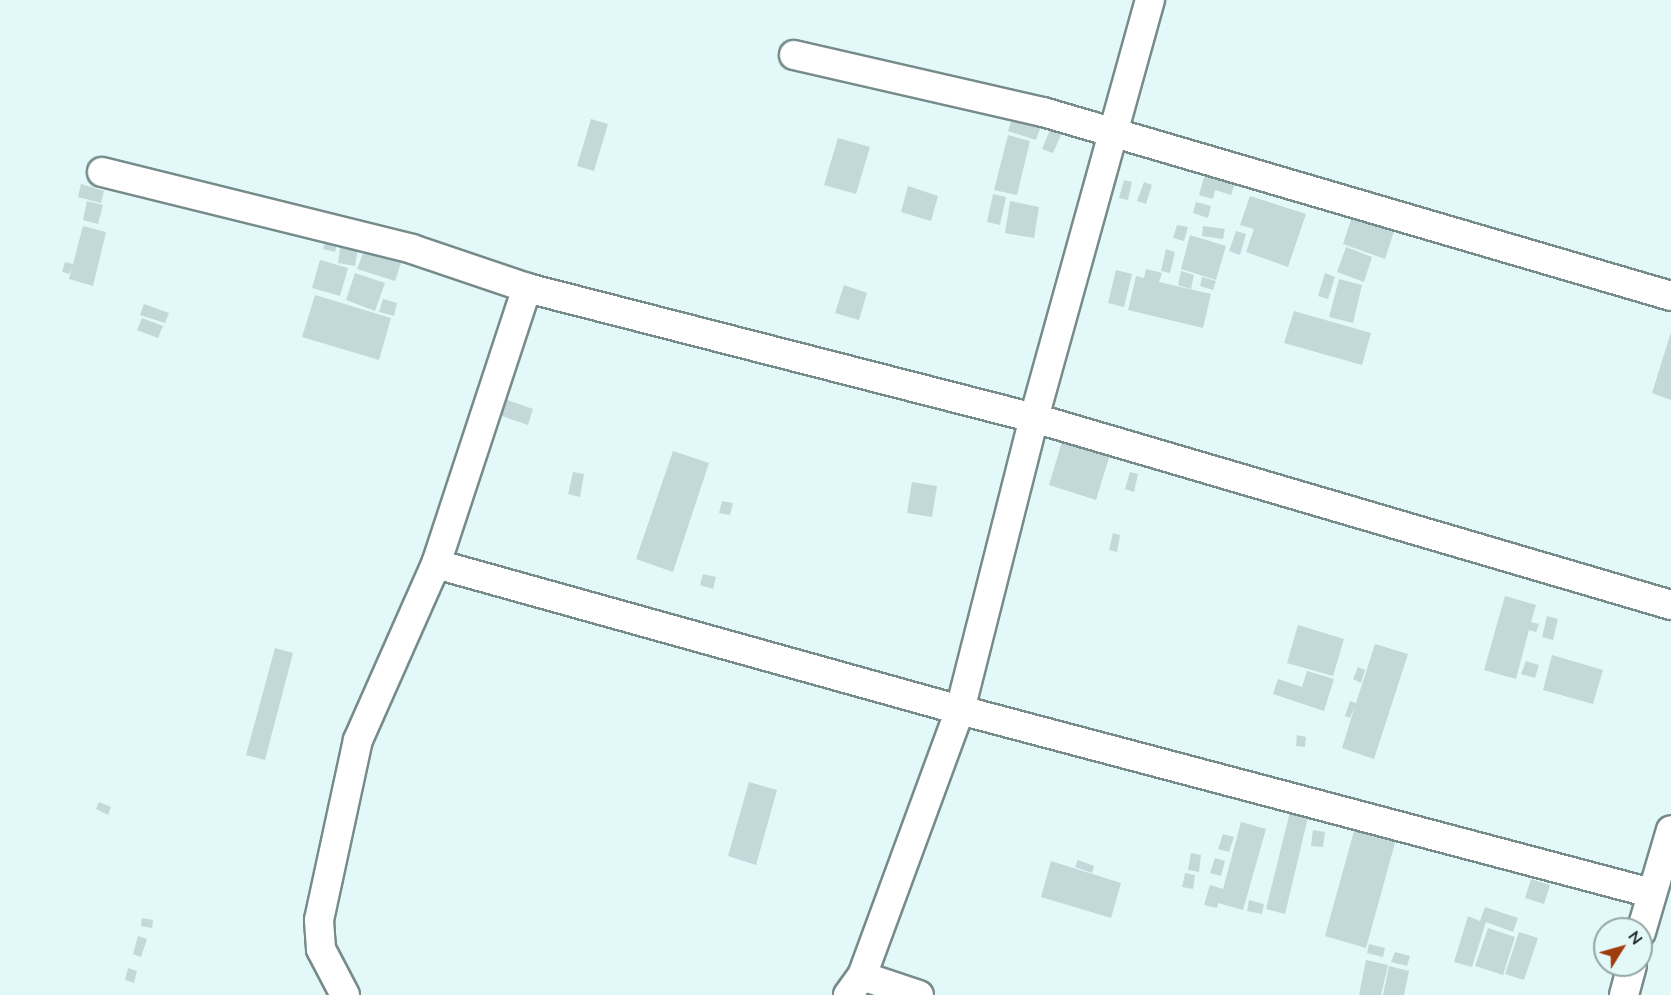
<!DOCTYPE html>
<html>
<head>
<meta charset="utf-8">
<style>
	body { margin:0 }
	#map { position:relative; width:1671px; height:995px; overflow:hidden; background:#e2f8f9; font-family:Mulish,sans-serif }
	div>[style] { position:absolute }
	.building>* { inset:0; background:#c3d8d9 }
	.roads { filter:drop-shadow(2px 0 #778b8b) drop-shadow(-2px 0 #778b8b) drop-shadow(0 2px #778b8b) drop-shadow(0 -2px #778b8b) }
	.minor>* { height:28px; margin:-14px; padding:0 14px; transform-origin:14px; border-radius:14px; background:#fff }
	span { translate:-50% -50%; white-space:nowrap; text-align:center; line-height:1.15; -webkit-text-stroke:4.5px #e2f8f9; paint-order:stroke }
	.north { position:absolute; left:1593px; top:917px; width:60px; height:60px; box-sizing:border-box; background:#e2f8f9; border:2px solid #95a6a6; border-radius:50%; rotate:53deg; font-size:16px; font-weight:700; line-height:24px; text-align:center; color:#222a2a }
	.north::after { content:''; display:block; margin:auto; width:21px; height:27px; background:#a13c0c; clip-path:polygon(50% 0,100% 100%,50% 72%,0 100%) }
</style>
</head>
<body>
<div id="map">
	<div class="building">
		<i style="clip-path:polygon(1014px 113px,1042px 123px,1036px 140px,1008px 131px)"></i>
		<i style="clip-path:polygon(591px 119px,608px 124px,594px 171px,577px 166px)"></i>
		<i style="clip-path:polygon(1050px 130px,1061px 135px,1053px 153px,1042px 149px)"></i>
		<i style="clip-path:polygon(1008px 135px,1030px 141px,1017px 195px,994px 190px)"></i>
		<i style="clip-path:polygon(838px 138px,870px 147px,856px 194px,824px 185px)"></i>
		<i style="clip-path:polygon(1205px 174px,1235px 183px,1231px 195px,1215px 190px,1213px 199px,1199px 195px)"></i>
		<i style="clip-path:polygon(1124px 180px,1132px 182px,1128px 200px,1119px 198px)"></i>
		<i style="clip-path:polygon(1144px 182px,1152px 185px,1146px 204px,1137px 201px)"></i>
		<i style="clip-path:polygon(81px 184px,104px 191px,101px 203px,78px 197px)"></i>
		<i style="clip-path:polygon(908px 186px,938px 196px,931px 221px,901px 212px)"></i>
		<i style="clip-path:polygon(993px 194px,1006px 197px,1000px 225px,987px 222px)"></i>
		<i style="clip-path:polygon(1250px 196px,1306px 214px,1288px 267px,1246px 252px,1254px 229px,1240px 225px)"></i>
		<i style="clip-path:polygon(87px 201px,103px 205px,98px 224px,83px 220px)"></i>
		<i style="clip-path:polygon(1010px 201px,1039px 207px,1034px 238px,1005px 233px)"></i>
		<i style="clip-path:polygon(1196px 202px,1211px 206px,1208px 218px,1193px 213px)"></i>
		<i style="clip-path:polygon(1355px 208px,1397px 222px,1385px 259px,1343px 244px)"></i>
		<i style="clip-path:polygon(1177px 225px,1188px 227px,1184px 241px,1173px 238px)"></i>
		<i style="clip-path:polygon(83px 226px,106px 232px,93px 286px,69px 279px,72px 267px,69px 274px,62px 272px,65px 262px,73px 264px)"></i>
		<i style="clip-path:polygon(1203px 226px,1225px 229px,1223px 239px,1202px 236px)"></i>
		<i style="clip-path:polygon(1236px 231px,1246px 234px,1240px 255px,1229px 251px)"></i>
		<i style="clip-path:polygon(328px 232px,339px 235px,335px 252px,323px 249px)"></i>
		<i style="clip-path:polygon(342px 234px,360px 237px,355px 266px,338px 263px)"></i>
		<i style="clip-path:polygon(1190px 235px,1226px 246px,1216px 280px,1181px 269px)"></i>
		<i style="clip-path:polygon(1346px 247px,1372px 257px,1364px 282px,1337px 272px)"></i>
		<i style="clip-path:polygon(365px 248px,402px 260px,395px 281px,357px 269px)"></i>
		<i style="clip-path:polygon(1166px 249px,1175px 252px,1170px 273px,1161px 271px)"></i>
		<i style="clip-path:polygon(320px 260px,348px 268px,340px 296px,312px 288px)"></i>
		<i style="clip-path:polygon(1146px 269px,1162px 273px,1159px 282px,1211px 294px,1203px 328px,1128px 310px,1136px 276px,1144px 278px)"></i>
		<i style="clip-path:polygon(1116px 270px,1132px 274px,1124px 307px,1108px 303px)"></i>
		<i style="clip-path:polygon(1181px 271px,1194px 275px,1191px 289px,1178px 285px)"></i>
		<i style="clip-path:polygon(355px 273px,385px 283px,375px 311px,346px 300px)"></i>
		<i style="clip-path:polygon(1325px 273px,1335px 277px,1328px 299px,1318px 296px)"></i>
		<i style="clip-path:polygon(1202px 277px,1216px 281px,1213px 290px,1200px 286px)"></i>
		<i style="clip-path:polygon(1339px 279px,1362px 285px,1353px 323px,1329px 317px)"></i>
		<i style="clip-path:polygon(844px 285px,867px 293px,859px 320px,835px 313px)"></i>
		<i style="clip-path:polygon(315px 295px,391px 318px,379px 360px,302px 337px)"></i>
		<i style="clip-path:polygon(383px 299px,397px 303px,394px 316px,379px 312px)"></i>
		<i style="clip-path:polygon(144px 304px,169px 313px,165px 323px,140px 315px)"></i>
		<i style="clip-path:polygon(1294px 311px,1371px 333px,1362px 365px,1284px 343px)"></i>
		<i style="clip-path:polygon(142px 318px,163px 326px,158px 338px,137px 330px)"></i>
		<i style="clip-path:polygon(1671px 332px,1671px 400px,1652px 393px)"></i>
		<i style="clip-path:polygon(502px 398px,533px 409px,528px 425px,496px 414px)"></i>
		<i style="clip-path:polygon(1064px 435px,1111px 451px,1096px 500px,1049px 485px)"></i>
		<i style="clip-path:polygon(673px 451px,709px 463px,673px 572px,636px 559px)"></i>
		<i style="clip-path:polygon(573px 472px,584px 474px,580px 497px,568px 494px)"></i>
		<i style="clip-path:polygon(1130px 472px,1138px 474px,1134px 492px,1125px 489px)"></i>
		<i style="clip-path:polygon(912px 482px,937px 486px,932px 517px,907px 513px)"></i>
		<i style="clip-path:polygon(722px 501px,733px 503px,730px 515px,719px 513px)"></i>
		<i style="clip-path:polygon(1113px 533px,1120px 535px,1117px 552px,1109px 550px)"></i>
		<i style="clip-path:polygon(703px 574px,716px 577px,713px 589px,700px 585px)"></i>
		<i style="clip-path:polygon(1505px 596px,1536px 605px,1531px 622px,1539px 624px,1536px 632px,1529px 630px,1516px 679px,1484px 670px)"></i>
		<i style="clip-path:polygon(1547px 616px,1558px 619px,1553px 640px,1542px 637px)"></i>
		<i style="clip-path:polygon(1298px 625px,1344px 639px,1333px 676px,1287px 663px)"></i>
		<i style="clip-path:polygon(1375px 644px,1408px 654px,1374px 759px,1342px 748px,1355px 706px,1350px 718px,1345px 716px,1350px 701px,1356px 703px)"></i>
		<i style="clip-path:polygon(275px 648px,293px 653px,265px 760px,246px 755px)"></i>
		<i style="clip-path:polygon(1552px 655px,1603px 670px,1593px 704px,1543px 690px)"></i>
		<i style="clip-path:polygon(1526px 661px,1539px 665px,1535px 678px,1521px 674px)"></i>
		<i style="clip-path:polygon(1358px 667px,1365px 670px,1361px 683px,1353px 679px)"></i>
		<i style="clip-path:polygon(1307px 671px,1334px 679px,1324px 711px,1273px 694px,1278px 679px,1302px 687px)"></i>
		<i style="clip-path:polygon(1297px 735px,1306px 737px,1305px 747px,1296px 746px)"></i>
		<i style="clip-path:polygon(749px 782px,777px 790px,756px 865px,728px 856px)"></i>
		<i style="clip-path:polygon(99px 802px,111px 807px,108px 815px,96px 809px)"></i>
		<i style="clip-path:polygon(1290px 812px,1308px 817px,1285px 914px,1266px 909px)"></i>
		<i style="clip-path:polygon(1357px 820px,1398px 832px,1366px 948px,1325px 936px)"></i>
		<i style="clip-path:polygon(1241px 822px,1266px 829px,1243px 910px,1218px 903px,1217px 908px,1204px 905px,1210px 885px,1223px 889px)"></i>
		<i style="clip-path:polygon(1313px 830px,1325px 832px,1323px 847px,1311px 846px)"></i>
		<i style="clip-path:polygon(1223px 834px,1234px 837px,1229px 852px,1218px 849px)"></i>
		<i style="clip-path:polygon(1191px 853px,1201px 855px,1199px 872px,1188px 870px)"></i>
		<i style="clip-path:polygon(1215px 858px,1225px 861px,1221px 876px,1210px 873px)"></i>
		<i style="clip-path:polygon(1078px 860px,1094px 866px,1092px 873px,1075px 867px)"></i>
		<i style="clip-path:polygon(1051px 861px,1121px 883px,1111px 918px,1041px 897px)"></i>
		<i style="clip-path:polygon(1185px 873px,1195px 875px,1193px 889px,1182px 887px)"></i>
		<i style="clip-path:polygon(1531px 879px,1550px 885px,1544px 904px,1525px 898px)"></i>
		<i style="clip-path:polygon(1249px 900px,1264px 904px,1262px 914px,1247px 911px)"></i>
		<i style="clip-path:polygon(1485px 907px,1518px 918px,1513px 932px,1486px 922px,1472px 967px,1454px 962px,1468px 916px,1480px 921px)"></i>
		<i style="clip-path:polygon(142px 918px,153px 920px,152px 928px,141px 926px)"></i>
		<i style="clip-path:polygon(1488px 928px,1515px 937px,1503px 975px,1475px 966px)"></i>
		<i style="clip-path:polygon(1519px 932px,1538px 938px,1524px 980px,1505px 974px)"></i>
		<i style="clip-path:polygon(138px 936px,147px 939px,141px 957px,133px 954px)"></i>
		<i style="clip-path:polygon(1369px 944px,1385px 948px,1383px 957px,1367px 953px)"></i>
		<i style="clip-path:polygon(1395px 952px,1410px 956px,1407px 966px,1391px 962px)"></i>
		<i style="clip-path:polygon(1366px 960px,1388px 965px,1381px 995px,1359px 995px)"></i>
		<i style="clip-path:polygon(1389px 966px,1409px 971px,1404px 995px,1383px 995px)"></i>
		<i style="clip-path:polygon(128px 968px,137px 971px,134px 983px,125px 980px)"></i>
	</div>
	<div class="roads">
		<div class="minor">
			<i style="left:794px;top:55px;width:255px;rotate:12.9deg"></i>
			<i style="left:1043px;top:112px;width:654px;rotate:16.33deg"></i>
			<i style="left:102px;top:172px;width:319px;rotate:13.9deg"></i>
			<i style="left:412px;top:249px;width:121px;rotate:18.7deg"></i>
			<i style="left:527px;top:288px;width:523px;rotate:14.38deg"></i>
			<i style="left:1034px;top:418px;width:664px;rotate:16.36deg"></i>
			<i style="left:436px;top:564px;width:544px;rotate:15.57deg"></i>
			<i style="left:960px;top:710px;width:715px;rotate:14.83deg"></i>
			<i style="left:1641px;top:932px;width:106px;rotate:-73.6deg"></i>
			<i style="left:862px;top:976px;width:60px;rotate:18.4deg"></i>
			<i style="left:345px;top:995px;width:52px;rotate:-117.6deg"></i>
			<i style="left:321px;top:949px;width:29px;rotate:-94deg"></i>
			<i style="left:319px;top:920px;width:184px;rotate:-77.8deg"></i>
			<i style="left:358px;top:740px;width:193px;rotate:-66.1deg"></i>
			<i style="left:436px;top:564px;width:291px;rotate:-71.8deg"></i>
			<i style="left:848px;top:995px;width:24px;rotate:-54deg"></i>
			<i style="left:862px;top:976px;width:283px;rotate:-69.8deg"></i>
			<i style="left:960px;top:710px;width:301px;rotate:-75.8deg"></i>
			<i style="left:1034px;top:418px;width:434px;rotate:-74.5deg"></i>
			<i style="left:1624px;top:995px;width:31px;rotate:-75deg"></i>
		</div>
	</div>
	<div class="north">N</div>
</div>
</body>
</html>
